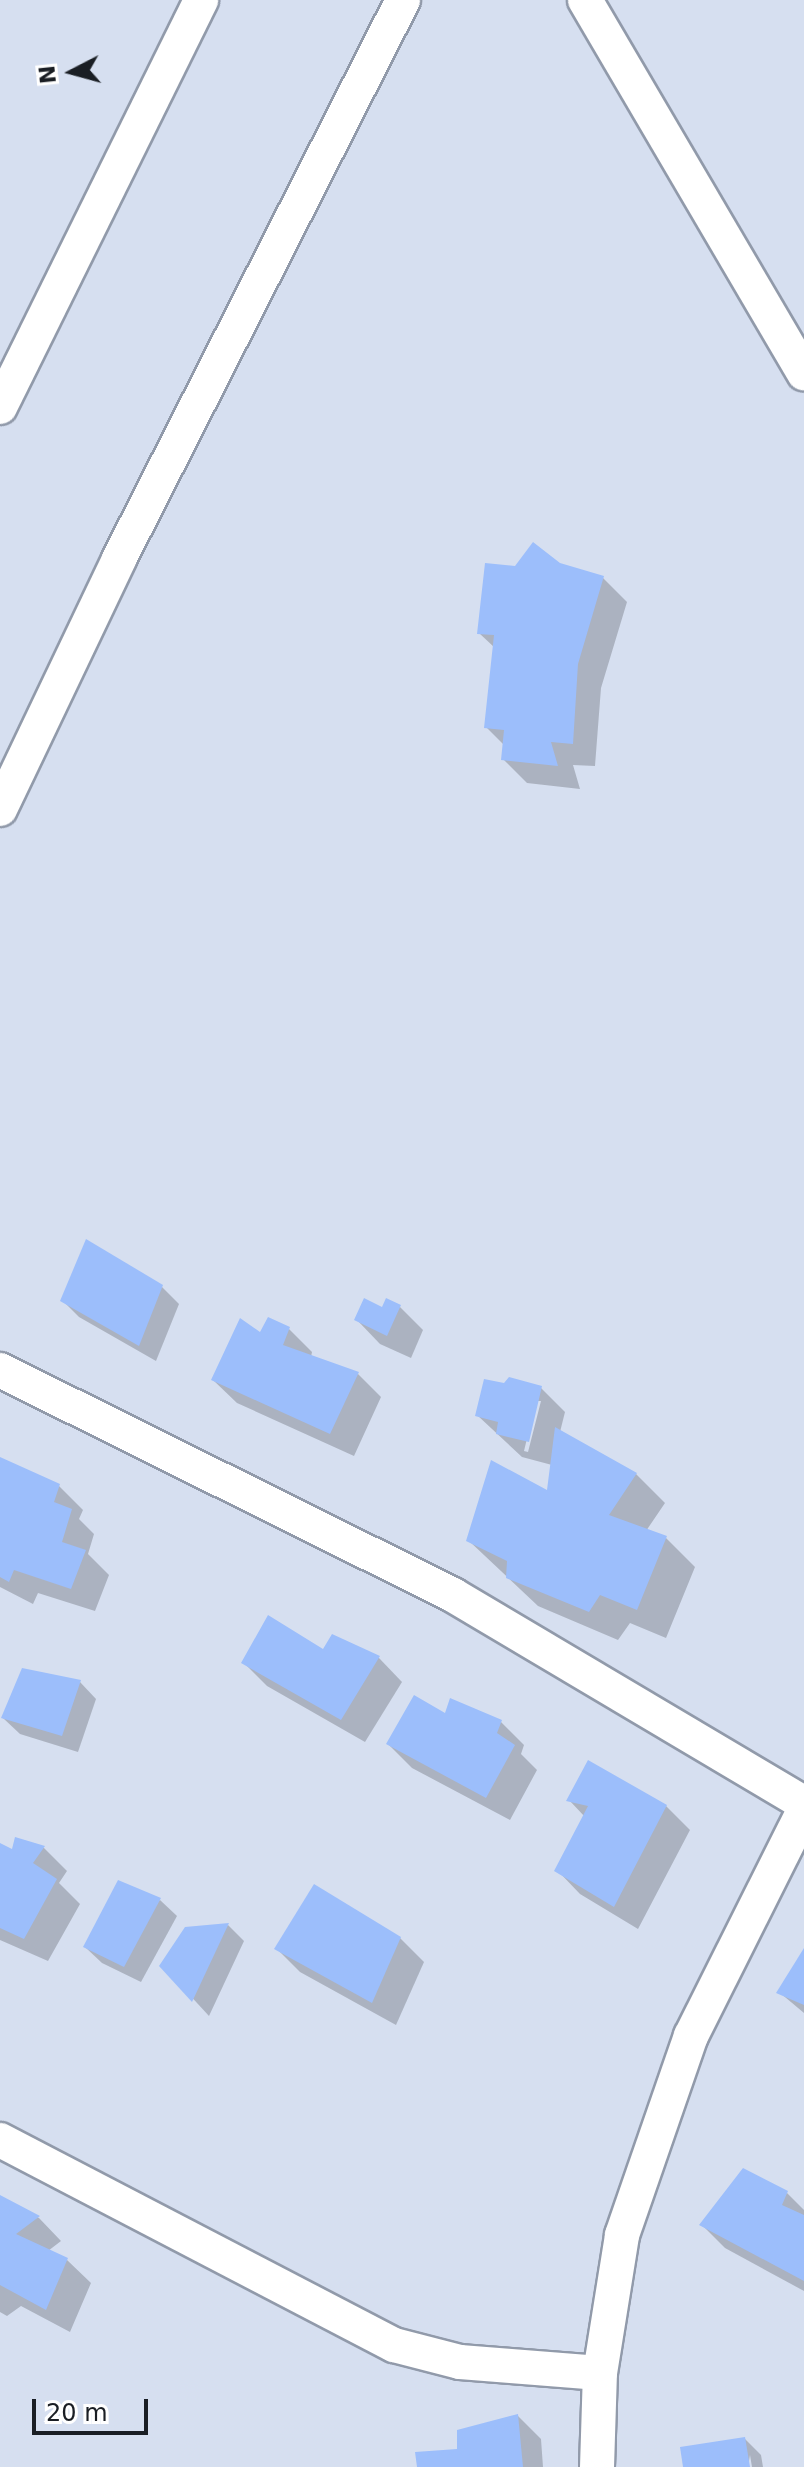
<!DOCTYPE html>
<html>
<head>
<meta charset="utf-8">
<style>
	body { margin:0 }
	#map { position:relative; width:804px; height:2467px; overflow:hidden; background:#d6dff0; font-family:"DejaVu Sans",sans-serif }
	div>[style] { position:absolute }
	.shadow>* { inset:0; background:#0003 }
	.building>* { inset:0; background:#9cbefb }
	.roads { filter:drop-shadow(2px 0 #919aaa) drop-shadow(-2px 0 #919aaa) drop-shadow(0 2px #919aaa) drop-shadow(0 -2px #919aaa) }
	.street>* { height:34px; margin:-17px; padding:0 17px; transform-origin:17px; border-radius:17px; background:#fff }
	span { translate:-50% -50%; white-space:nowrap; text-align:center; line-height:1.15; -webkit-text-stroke:7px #fff; paint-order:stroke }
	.north { position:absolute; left:32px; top:32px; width:80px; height:80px; -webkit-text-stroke:6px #fff; paint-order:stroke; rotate:264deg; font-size:22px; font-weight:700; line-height:32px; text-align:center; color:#1a1e24 }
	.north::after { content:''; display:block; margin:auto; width:28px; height:36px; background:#1a1e24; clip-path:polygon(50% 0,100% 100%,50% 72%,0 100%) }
	.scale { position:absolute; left:32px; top:2399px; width:116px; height:36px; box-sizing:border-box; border:4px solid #1a1e24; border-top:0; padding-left:10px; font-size:24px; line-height:28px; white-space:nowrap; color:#1a1e24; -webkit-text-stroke:6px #fff; paint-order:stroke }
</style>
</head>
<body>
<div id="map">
	<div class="shadow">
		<i style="clip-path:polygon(559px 565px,603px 578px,627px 602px,601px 688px,595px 766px,573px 765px,580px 789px,527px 783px,503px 759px,505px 746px,486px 727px,495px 648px,479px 633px,516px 568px)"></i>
		<i style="clip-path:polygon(162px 1287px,179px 1304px,156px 1361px,79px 1317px,62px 1300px)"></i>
		<i style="clip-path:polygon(399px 1306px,423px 1330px,411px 1358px,380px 1344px,357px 1320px)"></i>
		<i style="clip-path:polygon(289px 1329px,312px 1352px,311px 1357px,358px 1374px,381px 1397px,354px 1456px,237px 1403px,213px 1380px,261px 1335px)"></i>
		<i style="clip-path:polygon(evenodd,541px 1388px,565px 1412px,560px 1432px,636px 1474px,665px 1503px,646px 1531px,666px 1538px,695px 1567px,666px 1638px,630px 1623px,618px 1640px,538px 1606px,468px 1540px,549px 1493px,552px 1465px,522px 1457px,477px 1415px,541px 1388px,536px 1401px,541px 1401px,528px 1452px,524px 1451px,536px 1401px)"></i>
		<i style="clip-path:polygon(0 1459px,59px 1486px,83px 1510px,79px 1519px,94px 1534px,88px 1554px,109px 1575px,95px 1611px,38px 1593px,33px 1604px,0 1587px)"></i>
		<i style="clip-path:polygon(324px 1652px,379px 1658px,402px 1682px,365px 1742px,267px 1686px,244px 1663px)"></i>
		<i style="clip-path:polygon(80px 1682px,96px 1699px,78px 1752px,20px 1734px,3px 1718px)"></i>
		<i style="clip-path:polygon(446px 1716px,501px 1722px,524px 1745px,521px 1754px,537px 1770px,510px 1820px,412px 1768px,388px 1744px)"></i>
		<i style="clip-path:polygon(569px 1800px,666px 1806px,690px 1830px,638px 1929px,580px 1894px,557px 1870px,585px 1817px)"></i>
		<i style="clip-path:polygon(16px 1840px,44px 1848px,67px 1871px,59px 1883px,80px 1904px,48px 1961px,0 1940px,0 1845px,13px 1852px)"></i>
		<i style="clip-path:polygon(160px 1900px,177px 1916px,141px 1982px,102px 1963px,85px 1947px)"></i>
		<i style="clip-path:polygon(228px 1925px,244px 1941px,209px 2016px,162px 1965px)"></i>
		<i style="clip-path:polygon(400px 1938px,424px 1962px,396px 2025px,300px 1972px,277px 1949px)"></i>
		<i style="clip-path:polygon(804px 1951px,804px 2013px,779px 1992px)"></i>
		<i style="clip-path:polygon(787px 2193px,804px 2210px,804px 2291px,725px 2248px,702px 2225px)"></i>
		<i style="clip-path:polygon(0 2197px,39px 2218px,61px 2241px,48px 2251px,67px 2260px,91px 2283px,70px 2332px,21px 2306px,7px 2316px,0 2312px)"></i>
		<i style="clip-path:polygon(518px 2416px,541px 2439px,543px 2467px,419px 2467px,459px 2451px)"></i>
		<i style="clip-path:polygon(745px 2439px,761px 2455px,763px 2467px,752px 2467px,750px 2455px,748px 2467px,685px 2467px)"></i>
	</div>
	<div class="building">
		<i style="clip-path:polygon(533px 542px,560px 563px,604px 576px,578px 664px,573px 744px,551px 742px,558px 766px,501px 760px,504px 730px,484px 728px,494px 635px,477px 634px,485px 563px,515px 566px)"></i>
		<i style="clip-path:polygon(86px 1239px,163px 1285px,139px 1346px,60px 1301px)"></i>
		<i style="clip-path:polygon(364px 1298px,382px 1307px,386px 1298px,401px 1305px,387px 1336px,354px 1320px)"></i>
		<i style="clip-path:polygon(268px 1317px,290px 1327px,283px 1345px,359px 1372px,330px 1434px,211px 1380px,240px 1318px,260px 1332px)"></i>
		<i style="clip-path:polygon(509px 1377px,542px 1386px,529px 1442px,496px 1434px,498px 1422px,475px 1416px,484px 1379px,504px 1383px)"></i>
		<i style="clip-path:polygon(555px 1427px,637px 1473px,609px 1515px,667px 1536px,637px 1610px,600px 1595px,589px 1612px,506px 1578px,507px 1561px,466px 1541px,491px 1460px,547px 1490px)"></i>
		<i style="clip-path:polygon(0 1457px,60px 1484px,54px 1502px,72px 1509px,62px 1542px,86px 1550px,71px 1589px,14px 1570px,9px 1582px,0 1577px)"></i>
		<i style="clip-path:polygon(268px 1615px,323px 1649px,332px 1634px,380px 1656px,341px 1720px,241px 1663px)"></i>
		<i style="clip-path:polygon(22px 1668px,81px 1680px,62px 1736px,1px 1718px)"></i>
		<i style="clip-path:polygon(414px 1695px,445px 1713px,450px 1698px,502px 1720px,497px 1733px,515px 1745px,486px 1798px,386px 1744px)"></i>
		<i style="clip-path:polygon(588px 1760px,667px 1805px,614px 1907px,554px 1871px,588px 1806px,566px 1801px)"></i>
		<i style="clip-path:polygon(15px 1837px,45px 1846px,33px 1863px,57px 1879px,24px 1939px,0 1928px,0 1843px,12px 1849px)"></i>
		<i style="clip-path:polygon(118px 1880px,161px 1898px,124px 1967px,83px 1947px)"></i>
		<i style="clip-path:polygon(314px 1884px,401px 1937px,372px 2003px,274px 1949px)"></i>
		<i style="clip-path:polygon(229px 1923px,192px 2002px,159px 1966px,185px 1927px)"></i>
		<i style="clip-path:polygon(804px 1948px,804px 2005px,776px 1993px)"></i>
		<i style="clip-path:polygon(743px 2168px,788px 2191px,782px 2205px,804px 2215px,804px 2281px,699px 2225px)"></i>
		<i style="clip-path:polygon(0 2195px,40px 2216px,16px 2234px,68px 2258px,46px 2310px,0 2285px)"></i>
		<i style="clip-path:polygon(518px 2414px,523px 2467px,417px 2467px,415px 2452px,457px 2449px,457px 2430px)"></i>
		<i style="clip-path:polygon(745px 2437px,750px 2467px,683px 2467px,680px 2447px)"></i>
	</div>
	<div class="roads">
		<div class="street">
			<i style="left:585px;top:0;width:433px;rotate:59.6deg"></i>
			<i style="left:0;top:407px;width:454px;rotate:-63.7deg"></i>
			<i style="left:0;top:809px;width:277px;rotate:-64.5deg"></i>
			<i style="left:119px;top:559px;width:627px;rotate:-63.07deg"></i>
			<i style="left:0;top:1370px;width:506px;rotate:26.41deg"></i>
			<i style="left:453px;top:1595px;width:408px;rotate:30.7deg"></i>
			<i style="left:0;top:2140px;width:444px;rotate:27.5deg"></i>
			<i style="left:394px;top:2345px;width:68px;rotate:14.4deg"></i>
			<i style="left:460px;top:2362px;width:140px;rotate:4.5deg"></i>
			<i style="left:597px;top:2467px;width:94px;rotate:-88.2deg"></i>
			<i style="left:600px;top:2373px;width:140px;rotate:-80.9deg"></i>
			<i style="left:622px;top:2235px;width:211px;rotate:-70.9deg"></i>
			<i style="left:691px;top:2036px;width:253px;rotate:-63.4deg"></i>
		</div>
	</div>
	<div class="north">N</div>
	<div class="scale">20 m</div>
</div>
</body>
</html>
